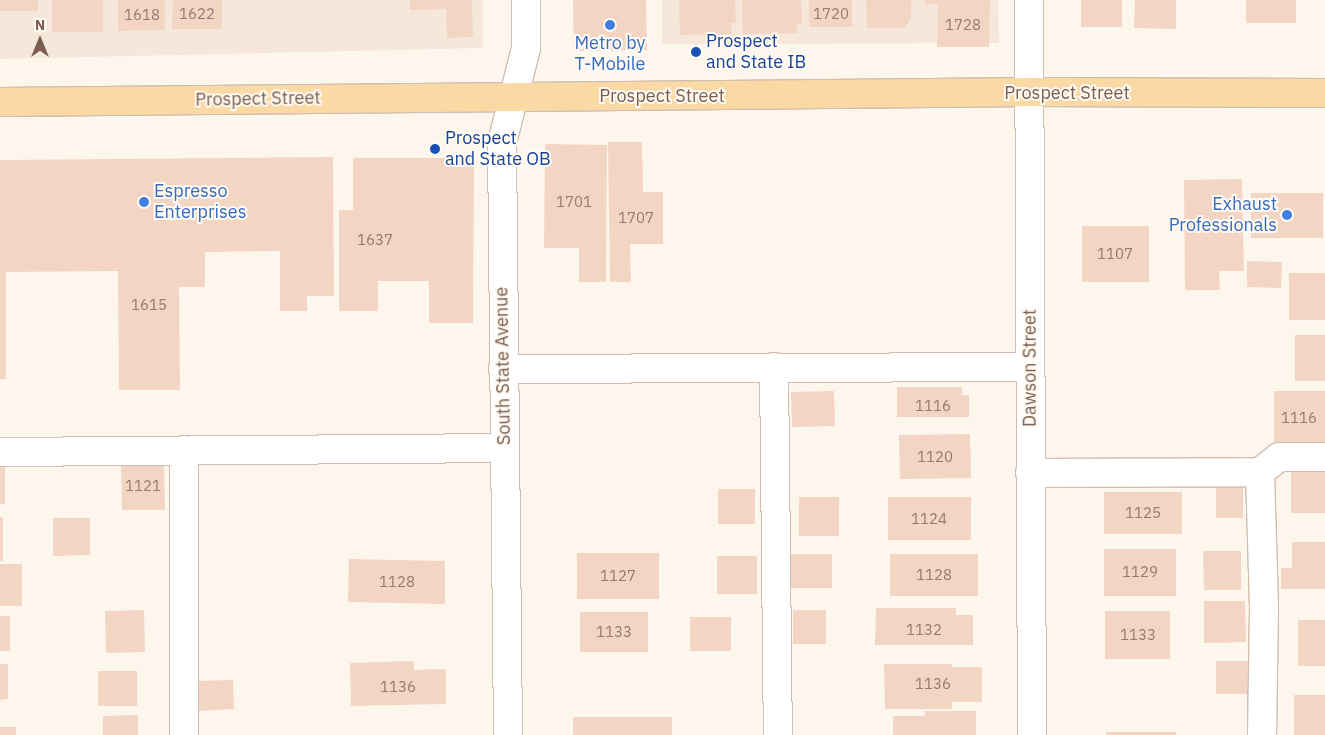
<!DOCTYPE html>
<html>
<head>
<meta charset="utf-8">
<style>
	body { margin:0 }
	#map { position:relative; width:1325px; height:735px; overflow:hidden; background:#fdf6ec; font-family:"IBM Plex Sans",sans-serif }
	div>[style] { position:absolute }
	.residential>* { inset:0; background:#f5e8da }
	.building>* { inset:0; background:#f3d5c3 }
	.roads { filter:drop-shadow(1px 0 #d1beb0) drop-shadow(-1px 0 #d1beb0) drop-shadow(0 1px #d1beb0) drop-shadow(0 -1px #d1beb0) }
	.minor>* { height:28px; margin:-14px; padding:0 14px; transform-origin:14px; border-radius:14px; background:#fff }
	.major>* { height:28px; margin:-14px; padding:0 14px; transform-origin:14px; border-radius:14px; background:#fbd9a5 }
	.dots>* { width:14px; height:14px; translate:-50% -50%; box-sizing:border-box; border:2px solid #fffaf3; border-radius:50% }
	span { translate:-50% -50%; white-space:nowrap; text-align:center; line-height:1.15; -webkit-text-stroke:4px #fffaf3; paint-order:stroke }
	.number-label { font-size:15px; color:#987a6a }
	.number-label span { -webkit-text-stroke-width:0 }
	.transit-label { font-size:18px; color:#164399 }
	.left { translate:0 -50%; text-align:left }
	.shop-label { font-size:18px; color:#366cbe }
	.right { translate:-100% -50%; text-align:right }
	.street-label { font-size:18px; color:#7a5c4d }
	.north { position:absolute; left:15px; top:15px; width:50px; height:50px; -webkit-text-stroke:4px #fffaf3; paint-order:stroke; rotate:0deg; font-size:14px; font-weight:700; line-height:20px; text-align:center; color:#7a5c4d }
	.north::after { content:''; display:block; margin:auto; width:18px; height:22px; background:#7a5c4d; clip-path:polygon(50% 0,100% 100%,50% 72%,0 100%) }
</style>
</head>
<body>
<div id="map">
	<div class="residential">
		<i style="clip-path:polygon(0 0,483px 0,483px 48px,0 59px)"></i>
		<i style="clip-path:polygon(662px 0,998px 0,999px 43px,662px 44px)"></i>
	</div>
	<div class="building">
		<i style="clip-path:polygon(0 0,38px 0,38px 11px,0 11px)"></i>
		<i style="clip-path:polygon(52px 0,103px 0,103px 32px,52px 32px)"></i>
		<i style="clip-path:polygon(118px 0,165px 0,165px 30px,118px 31px)"></i>
		<i style="clip-path:polygon(173px 0,222px 0,222px 29px,172px 29px)"></i>
		<i style="clip-path:polygon(410px 0,472px 0,473px 37px,447px 38px,446px 9px,410px 10px)"></i>
		<i style="clip-path:polygon(573px 0,646px 0,647px 50px,574px 51px)"></i>
		<i style="clip-path:polygon(679px 0,735px 0,736px 23px,731px 23px,732px 34px,680px 35px)"></i>
		<i style="clip-path:polygon(742px 0,801px 0,802px 24px,797px 24px,797px 33px,743px 34px)"></i>
		<i style="clip-path:polygon(809px 0,852px 0,852px 27px,809px 27px)"></i>
		<i style="clip-path:polygon(866px 0,913px 0,911px 2px,911px 18px,905px 28px,867px 28px)"></i>
		<i style="clip-path:polygon(925px 0,990px 0,989px 47px,937px 47px,938px 4px,925px 4px)"></i>
		<i style="clip-path:polygon(1081px 0,1122px 0,1122px 27px,1081px 27px)"></i>
		<i style="clip-path:polygon(1135px 0,1176px 0,1176px 29px,1134px 28px)"></i>
		<i style="clip-path:polygon(1246px 0,1296px 0,1296px 23px,1246px 23px)"></i>
		<i style="clip-path:polygon(608px 142px,642px 142px,643px 192px,663px 192px,663px 244px,630px 244px,631px 282px,610px 282px)"></i>
		<i style="clip-path:polygon(545px 144px,607px 145px,606px 282px,579px 282px,579px 248px,544px 248px)"></i>
		<i style="clip-path:polygon(333px 157px,334px 296px,307px 296px,307px 311px,280px 311px,280px 251px,205px 252px,205px 287px,179px 287px,180px 390px,119px 390px,118px 271px,6px 272px,6px 379px,0 379px,0 160px)"></i>
		<i style="clip-path:polygon(353px 158px,474px 158px,473px 323px,429px 323px,429px 281px,378px 281px,378px 311px,339px 311px,339px 210px,353px 210px)"></i>
		<i style="clip-path:polygon(1242px 179px,1244px 271px,1219px 271px,1220px 290px,1185px 290px,1184px 180px)"></i>
		<i style="clip-path:polygon(1251px 193px,1323px 193px,1323px 238px,1251px 238px)"></i>
		<i style="clip-path:polygon(1082px 226px,1149px 226px,1149px 282px,1082px 282px)"></i>
		<i style="clip-path:polygon(1247px 261px,1282px 262px,1281px 288px,1247px 287px)"></i>
		<i style="clip-path:polygon(1289px 273px,1325px 273px,1325px 320px,1289px 320px)"></i>
		<i style="clip-path:polygon(1295px 335px,1325px 335px,1325px 381px,1295px 381px)"></i>
		<i style="clip-path:polygon(897px 387px,962px 387px,962px 395px,969px 395px,969px 417px,897px 417px)"></i>
		<i style="clip-path:polygon(834px 391px,835px 426px,792px 427px,791px 392px)"></i>
		<i style="clip-path:polygon(1274px 391px,1325px 391px,1325px 446px,1274px 446px)"></i>
		<i style="clip-path:polygon(970px 434px,971px 478px,900px 479px,899px 435px)"></i>
		<i style="clip-path:polygon(0 457px,5px 457px,5px 504px,0 504px)"></i>
		<i style="clip-path:polygon(121px 462px,164px 462px,165px 510px,122px 510px)"></i>
		<i style="clip-path:polygon(1291px 468px,1325px 468px,1325px 513px,1291px 513px)"></i>
		<i style="clip-path:polygon(1216px 487px,1243px 487px,1243px 518px,1216px 518px)"></i>
		<i style="clip-path:polygon(718px 489px,755px 489px,755px 524px,718px 524px)"></i>
		<i style="clip-path:polygon(1104px 492px,1182px 492px,1182px 534px,1104px 534px)"></i>
		<i style="clip-path:polygon(799px 497px,839px 497px,839px 536px,799px 536px)"></i>
		<i style="clip-path:polygon(888px 497px,971px 497px,971px 540px,888px 540px)"></i>
		<i style="clip-path:polygon(0 517px,3px 517px,3px 561px,0 561px)"></i>
		<i style="clip-path:polygon(53px 518px,90px 518px,90px 555px,53px 556px)"></i>
		<i style="clip-path:polygon(1292px 542px,1325px 542px,1325px 589px,1281px 589px,1281px 568px,1292px 568px)"></i>
		<i style="clip-path:polygon(1104px 549px,1176px 549px,1176px 596px,1104px 596px)"></i>
		<i style="clip-path:polygon(1203px 551px,1241px 551px,1241px 590px,1204px 590px)"></i>
		<i style="clip-path:polygon(577px 553px,659px 553px,659px 599px,577px 599px)"></i>
		<i style="clip-path:polygon(790px 554px,832px 554px,832px 588px,790px 588px)"></i>
		<i style="clip-path:polygon(890px 554px,978px 554px,978px 596px,890px 596px)"></i>
		<i style="clip-path:polygon(717px 556px,757px 556px,757px 594px,717px 594px)"></i>
		<i style="clip-path:polygon(349px 559px,445px 561px,445px 604px,348px 602px)"></i>
		<i style="clip-path:polygon(0 564px,22px 564px,22px 606px,0 606px)"></i>
		<i style="clip-path:polygon(1204px 601px,1245px 601px,1246px 642px,1204px 643px)"></i>
		<i style="clip-path:polygon(876px 608px,956px 608px,956px 615px,973px 615px,973px 645px,875px 645px)"></i>
		<i style="clip-path:polygon(144px 610px,145px 652px,106px 653px,105px 611px)"></i>
		<i style="clip-path:polygon(793px 610px,826px 610px,826px 644px,793px 644px)"></i>
		<i style="clip-path:polygon(1105px 611px,1170px 611px,1170px 659px,1105px 659px)"></i>
		<i style="clip-path:polygon(580px 612px,648px 612px,648px 652px,580px 652px)"></i>
		<i style="clip-path:polygon(0 616px,10px 616px,10px 651px,0 651px)"></i>
		<i style="clip-path:polygon(690px 617px,731px 617px,731px 651px,690px 651px)"></i>
		<i style="clip-path:polygon(1298px 620px,1325px 620px,1325px 666px,1298px 666px)"></i>
		<i style="clip-path:polygon(414px 661px,414px 670px,446px 669px,446px 704px,351px 706px,350px 663px)"></i>
		<i style="clip-path:polygon(1216px 661px,1249px 661px,1249px 694px,1216px 694px)"></i>
		<i style="clip-path:polygon(0 664px,8px 664px,8px 699px,0 700px)"></i>
		<i style="clip-path:polygon(884px 664px,952px 664px,952px 667px,982px 667px,982px 702px,952px 702px,952px 709px,885px 709px)"></i>
		<i style="clip-path:polygon(98px 671px,137px 671px,137px 706px,98px 706px)"></i>
		<i style="clip-path:polygon(233px 680px,234px 709px,199px 711px,198px 681px)"></i>
		<i style="clip-path:polygon(1294px 695px,1325px 695px,1325px 735px,1294px 735px)"></i>
		<i style="clip-path:polygon(925px 711px,976px 711px,976px 735px,893px 735px,893px 716px,925px 716px)"></i>
		<i style="clip-path:polygon(138px 715px,138px 735px,103px 735px,103px 716px)"></i>
		<i style="clip-path:polygon(573px 717px,672px 717px,672px 735px,573px 735px)"></i>
		<i style="clip-path:polygon(0 727px,16px 727px,16px 735px,0 735px)"></i>
		<i style="clip-path:polygon(1106px 732px,1176px 732px,1176px 735px,1106px 735px)"></i>
	</div>
	<div class="roads">
		<div class="minor">
			<i style="left:1029px;top:0;width:735px;rotate:89.77deg"></i>
			<i style="left:774px;top:367px;width:368px;rotate:89.4deg"></i>
			<i style="left:503px;top:369px;width:526px;rotate:-0.22deg"></i>
			<i style="left:184px;top:450px;width:285px;rotate:90deg"></i>
			<i style="left:0;top:452px;width:504px;rotate:-0.45deg"></i>
			<i style="left:1260px;top:472px;width:137px;rotate:88.3deg"></i>
			<i style="left:1264px;top:609px;width:126px;rotate:90.9deg"></i>
			<i style="left:1030px;top:473px;width:230px;rotate:-0.2deg"></i>
			<i style="left:1260px;top:472px;width:24px;rotate:-38deg"></i>
			<i style="left:1279px;top:457px;width:46px"></i>
			<i style="left:508px;top:735px;width:592px;rotate:-90.58deg"></i>
			<i style="left:502px;top:143px;width:98px;rotate:-75.8deg"></i>
			<i style="left:526px;top:48px;width:48px;rotate:-90deg"></i>
		</div>
		<div class="major">
			<i style="left:0;top:102px;width:1030px;rotate:-0.56deg"></i>
			<i style="left:1030px;top:92px;width:295px;rotate:0.2deg"></i>
		</div>
	</div>
	<div class="dots">
		<i style="left:610px;top:25px;background:#3f7fe0"></i>
		<i style="left:696px;top:52px;background:#1a4fb4"></i>
		<i style="left:435px;top:149px;background:#1a4fb4"></i>
		<i style="left:144px;top:202px;background:#3f7fe0"></i>
		<i style="left:1287px;top:215px;background:#3f7fe0"></i>
	</div>
	<div class="number-label">
		<span style="left:197px;top:14px">1622</span>
		<span style="left:831px;top:14px">1720</span>
		<span style="left:142px;top:15px">1618</span>
		<span style="left:963px;top:25px">1728</span>
		<span style="left:574px;top:202px">1701</span>
		<span style="left:636px;top:218px">1707</span>
		<span style="left:375px;top:240px">1637</span>
		<span style="left:1115px;top:254px">1107</span>
		<span style="left:149px;top:305px">1615</span>
		<span style="left:933px;top:406px">1116</span>
		<span style="left:1299px;top:418px">1116</span>
		<span style="left:935px;top:457px">1120</span>
		<span style="left:143px;top:486px">1121</span>
		<span style="left:1143px;top:513px">1125</span>
		<span style="left:929px;top:519px">1124</span>
		<span style="left:1140px;top:572px">1129</span>
		<span style="left:934px;top:575px">1128</span>
		<span style="left:618px;top:576px">1127</span>
		<span style="left:397px;top:582px">1128</span>
		<span style="left:924px;top:630px">1132</span>
		<span style="left:614px;top:632px">1133</span>
		<span style="left:1138px;top:635px">1133</span>
		<span style="left:933px;top:684px">1136</span>
		<span style="left:398px;top:687px">1136</span>
	</div>
	<div class="transit-label">
		<span class="left" style="left:706px;top:52px">Prospect<br>and State IB</span>
		<span class="left" style="left:445px;top:149px">Prospect<br>and State OB</span>
	</div>
	<div class="shop-label">
		<span style="left:610px;top:54px">Metro by<br>T-Mobile</span>
		<span class="left" style="left:154px;top:202px">Espresso<br>Enterprises</span>
		<span class="right" style="left:1277px;top:215px">Exhaust<br>Professionals</span>
	</div>
	<div class="street-label">
		<span style="left:1067px;top:93px">Prospect Street</span>
		<span style="left:662px;top:96px">Prospect Street</span>
		<span style="left:258px;top:99px;rotate:-1deg">Prospect Street</span>
		<span style="left:503px;top:366px;rotate:-91deg">South State Avenue</span>
		<span style="left:1030px;top:368px;rotate:-90deg">Dawson Street</span>
	</div>
	<div class="north">N</div>
</div>
</body>
</html>
